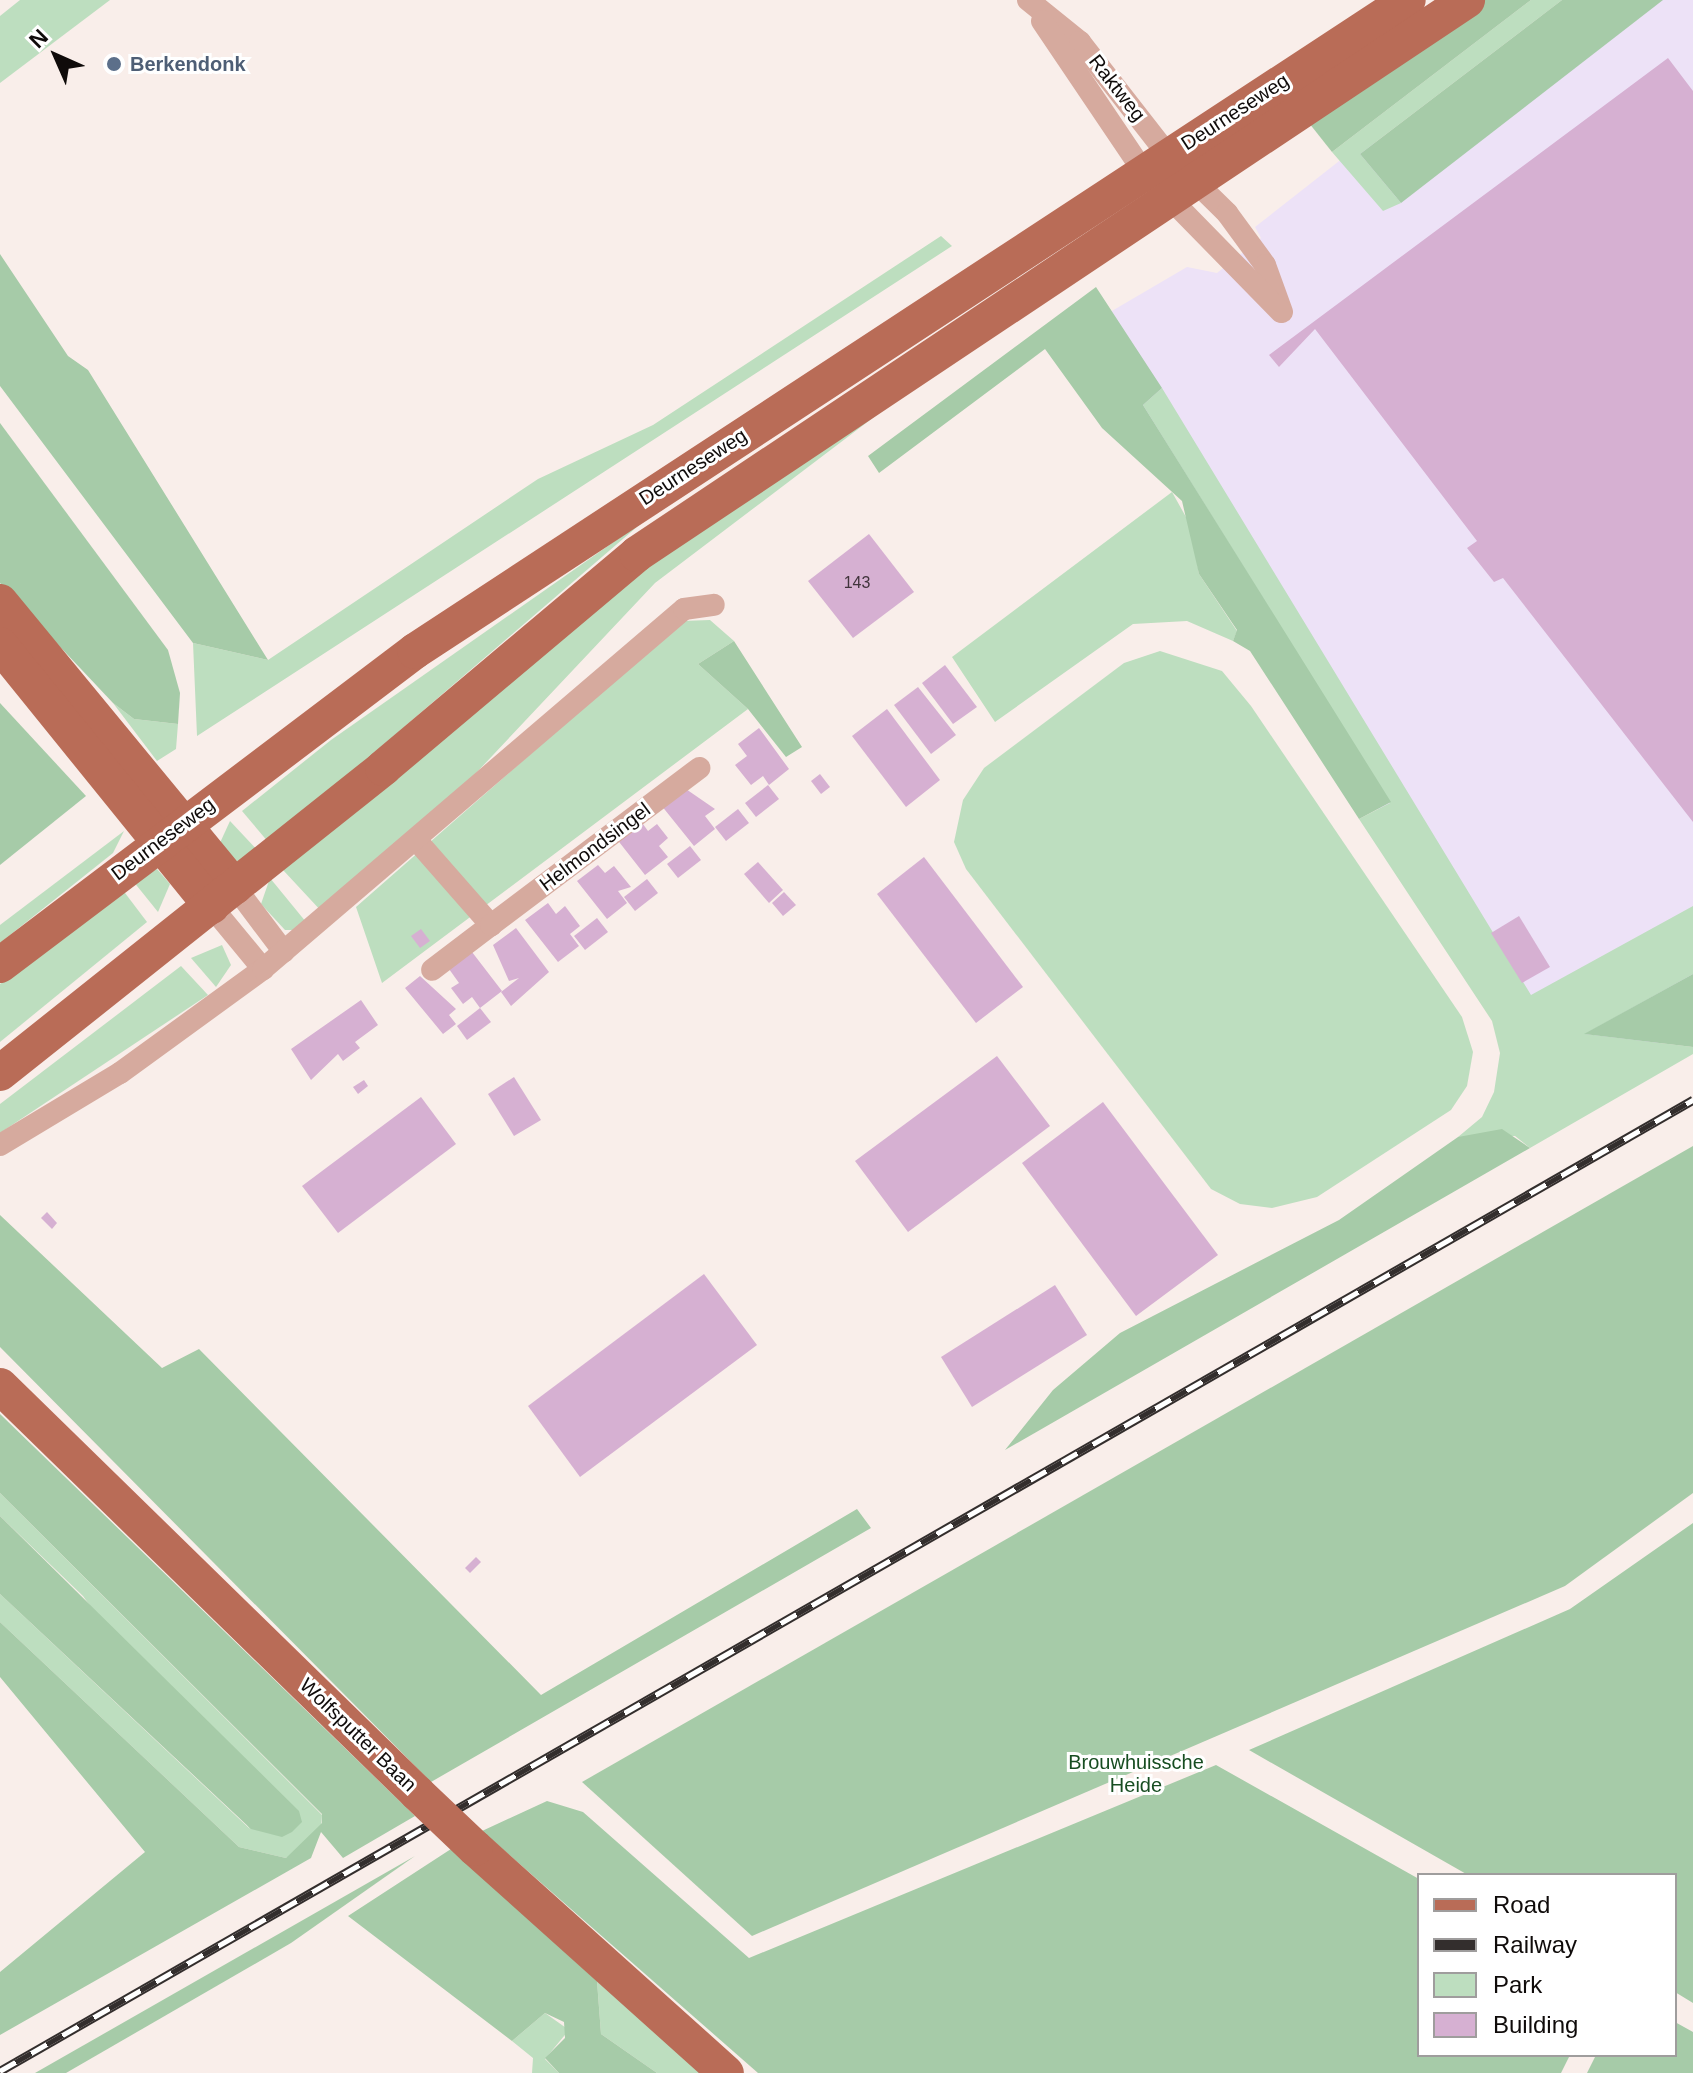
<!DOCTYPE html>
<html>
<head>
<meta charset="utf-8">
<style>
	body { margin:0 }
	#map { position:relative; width:1693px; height:2073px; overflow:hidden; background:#f9eeea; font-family:Helvetica,sans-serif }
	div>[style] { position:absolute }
	.industrial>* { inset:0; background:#ede2f7 }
	.green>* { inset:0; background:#bddebf }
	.forest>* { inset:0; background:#a6cba8 }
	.building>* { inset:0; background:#d6b0d2 }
	.minor>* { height:22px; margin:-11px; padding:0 11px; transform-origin:11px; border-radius:11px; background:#d6aa9e }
	.primary>* { height:36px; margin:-18px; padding:0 18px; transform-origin:18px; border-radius:18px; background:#b96c57 }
	.rail>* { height:9px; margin-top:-4.5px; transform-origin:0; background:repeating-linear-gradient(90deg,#fff 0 18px,#332e2d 0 36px); box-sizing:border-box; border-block:2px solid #332e2d }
	.primary-bridge>* { height:36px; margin:-18px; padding:0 18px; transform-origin:18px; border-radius:18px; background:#b96c57 }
	.dots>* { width:22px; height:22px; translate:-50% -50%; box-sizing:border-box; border:4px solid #fff; border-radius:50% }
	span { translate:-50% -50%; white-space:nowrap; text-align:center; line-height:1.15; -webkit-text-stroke:6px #fff; paint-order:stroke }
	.number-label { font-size:16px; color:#41343c }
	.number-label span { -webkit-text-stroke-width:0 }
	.service-label { font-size:20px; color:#4e5e75; font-weight:700 }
	.left { translate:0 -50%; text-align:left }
	.street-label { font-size:20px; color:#0f0b0a }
	.park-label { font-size:20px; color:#174d21 }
	.legend { position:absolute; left:1417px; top:1873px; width:260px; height:184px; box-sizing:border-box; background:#fff; border:2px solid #9f9d9d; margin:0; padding:10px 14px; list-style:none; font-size:24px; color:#0f0b0a }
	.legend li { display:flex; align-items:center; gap:16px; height:40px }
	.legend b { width:40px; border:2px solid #9f9d9d }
	.north { position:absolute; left:16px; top:16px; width:80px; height:80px; -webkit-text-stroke:6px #fff; paint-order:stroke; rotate:315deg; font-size:22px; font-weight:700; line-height:32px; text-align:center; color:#0f0b0a }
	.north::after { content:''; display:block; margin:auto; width:28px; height:36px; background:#0f0b0a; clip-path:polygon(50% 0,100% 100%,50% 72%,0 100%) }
</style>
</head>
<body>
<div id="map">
	<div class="industrial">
		<i style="clip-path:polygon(1573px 0,1693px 0,1693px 1023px,1561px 1098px,1076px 332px,1187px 267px,1217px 273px,1261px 238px,1255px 227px,1366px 140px,1383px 145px)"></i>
	</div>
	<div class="green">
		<i style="clip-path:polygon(20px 0,110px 0,0 83px,0 16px)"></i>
		<i style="clip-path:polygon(1531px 0,1562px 0,1360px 154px,1401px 203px,1383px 211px,1332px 152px)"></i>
		<i style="clip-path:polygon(941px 236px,952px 246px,197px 736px,193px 643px,268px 660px,538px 479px,653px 425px)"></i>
		<i style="clip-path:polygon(936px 370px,655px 583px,461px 789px,323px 913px,283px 870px,637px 567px)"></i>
		<i style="clip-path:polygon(1162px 388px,1531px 995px,1693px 906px,1693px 974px,1585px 1034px,1693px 1047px,1693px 1054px,1530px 1148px,1515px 1136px,1458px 1137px,1482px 1117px,1494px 1092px,1500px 1053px,1492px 1021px,1359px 819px,1390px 803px,1143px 405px)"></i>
		<i style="clip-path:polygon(1172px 492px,1191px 526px,1199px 574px,1237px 631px,1233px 641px,1187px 621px,1133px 624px,995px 722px,952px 657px)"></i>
		<i style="clip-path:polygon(645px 520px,269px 843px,242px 811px,331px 740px)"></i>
		<i style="clip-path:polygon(710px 620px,734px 641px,698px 664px,748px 709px,382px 983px,356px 907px,682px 621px)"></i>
		<i style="clip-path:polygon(1160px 651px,1222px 671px,1251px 706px,1462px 1017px,1473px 1052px,1467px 1086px,1451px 1110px,1317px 1197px,1272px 1208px,1240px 1204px,1211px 1189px,966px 869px,954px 842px,963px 800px,984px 768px,1124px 663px)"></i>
		<i style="clip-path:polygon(113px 703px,134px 719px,178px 724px,176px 749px,157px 761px)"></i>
		<i style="clip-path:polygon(230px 821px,258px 851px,238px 862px,219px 845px)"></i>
		<i style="clip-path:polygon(124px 831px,113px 853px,0 943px,0 925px)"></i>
		<i style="clip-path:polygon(157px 869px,170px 884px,158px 912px,133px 881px)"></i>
		<i style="clip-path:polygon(270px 878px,306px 922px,297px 930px,285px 930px,261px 904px)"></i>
		<i style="clip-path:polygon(122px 889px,147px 922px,0 1042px,0 984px)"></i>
		<i style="clip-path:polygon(222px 945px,231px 965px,216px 987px,191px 958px)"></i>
		<i style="clip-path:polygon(181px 966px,208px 995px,0 1133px,0 1104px)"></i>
		<i style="clip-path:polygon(0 1493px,322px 1815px,321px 1831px,304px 1848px,286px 1858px,239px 1847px,0 1622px,0 1594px,250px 1829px,83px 1596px,0 1516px)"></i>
		<i style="clip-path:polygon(597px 1981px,703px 2073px,657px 2073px,601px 2034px)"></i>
		<i style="clip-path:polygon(545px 2013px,569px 2030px,545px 2059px,559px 2073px,532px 2073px,533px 2058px,512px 2041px)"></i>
	</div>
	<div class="forest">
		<i style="clip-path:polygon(1464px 0,1531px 0,1332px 152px,1309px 123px)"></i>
		<i style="clip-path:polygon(1562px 0,1663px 0,1401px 203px,1360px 154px)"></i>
		<i style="clip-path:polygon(0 254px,68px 356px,88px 370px,268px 660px,193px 643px,0 386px)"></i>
		<i style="clip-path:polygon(1096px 287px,1162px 388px,1143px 405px,1391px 802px,1359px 819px,1250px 651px,1233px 641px,1237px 630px,1199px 574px,1182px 501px,1102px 428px,1045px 349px,879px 473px,868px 456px)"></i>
		<i style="clip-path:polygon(0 423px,168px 650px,180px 693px,178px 724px,134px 719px,113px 703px,0 583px)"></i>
		<i style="clip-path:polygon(734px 641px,802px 747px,786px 757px,748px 709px,698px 664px)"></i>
		<i style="clip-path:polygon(0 703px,86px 796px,0 865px)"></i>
		<i style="clip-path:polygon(1693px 974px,1693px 1047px,1584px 1034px)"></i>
		<i style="clip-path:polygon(1502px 1129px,1530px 1148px,1005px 1450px,1053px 1390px,1120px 1333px,1339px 1220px,1458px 1137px)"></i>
		<i style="clip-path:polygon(1693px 1146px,1693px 1493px,1565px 1586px,752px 1936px,582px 1782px)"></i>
		<i style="clip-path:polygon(0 1215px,162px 1368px,199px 1349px,541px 1695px,857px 1509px,871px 1528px,431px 1782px,0 1347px)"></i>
		<i style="clip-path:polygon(0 1414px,415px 1816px,343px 1858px,321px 1832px,311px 1858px,0 2035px,0 1972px,145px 1852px,0 1677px,0 1622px,239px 1847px,286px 1858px,322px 1823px,322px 1814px,0 1493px)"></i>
		<i style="clip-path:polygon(0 1516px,299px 1811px,302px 1822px,292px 1832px,282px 1837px,251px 1829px,0 1594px)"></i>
		<i style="clip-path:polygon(1693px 1523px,1693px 2003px,1675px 1992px,1675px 1875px,1468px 1875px,1249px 1750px,1570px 1609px)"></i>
		<i style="clip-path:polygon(1216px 1765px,1419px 1879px,1419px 2055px,1570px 2055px,1561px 2073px,758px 2073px,482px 1831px,547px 1801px,583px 1812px,749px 1958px)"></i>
		<i style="clip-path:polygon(451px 1849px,597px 1981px,601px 2034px,657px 2073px,559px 2073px,545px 2058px,565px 2038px,564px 2022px,545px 2013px,512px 2041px,348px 1916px)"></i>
		<i style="clip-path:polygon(415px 1856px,291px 1943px,66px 2073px,35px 2073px)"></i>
		<i style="clip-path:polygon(1675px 2022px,1693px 2032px,1693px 2073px,1587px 2073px,1596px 2055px,1675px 2055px)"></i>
	</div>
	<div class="building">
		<i style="clip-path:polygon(1668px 58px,1693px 91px,1693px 822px,1503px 578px,1494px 582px,1467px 548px,1477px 541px,1315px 329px,1279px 367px,1269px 355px)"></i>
		<i style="clip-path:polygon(869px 534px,914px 592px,853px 638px,808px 581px)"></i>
		<i style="clip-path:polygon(945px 665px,977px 707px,953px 724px,922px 683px)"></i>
		<i style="clip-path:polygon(918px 687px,956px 735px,931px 754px,894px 705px)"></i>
		<i style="clip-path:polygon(887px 709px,940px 780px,906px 807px,852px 736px)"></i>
		<i style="clip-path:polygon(759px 728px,789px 769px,769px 785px,763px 776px,751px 785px,735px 765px,747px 756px,738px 744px)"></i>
		<i style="clip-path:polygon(820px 774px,830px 787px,821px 794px,811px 781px)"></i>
		<i style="clip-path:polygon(768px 785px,779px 799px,756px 817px,745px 803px)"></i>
		<i style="clip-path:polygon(683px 787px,715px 809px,705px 816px,715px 829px,694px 846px,661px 805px)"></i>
		<i style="clip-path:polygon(738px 809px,749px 823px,726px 841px,715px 827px)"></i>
		<i style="clip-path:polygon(640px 820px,648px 831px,657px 824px,668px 838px,659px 846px,668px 857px,645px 875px,616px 838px)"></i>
		<i style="clip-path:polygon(690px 846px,701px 860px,678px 878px,667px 864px)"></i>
		<i style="clip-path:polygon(924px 857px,1023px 987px,976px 1023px,877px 894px)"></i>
		<i style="clip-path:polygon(758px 862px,783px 890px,769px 903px,744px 874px)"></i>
		<i style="clip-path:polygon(598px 865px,605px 873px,614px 866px,631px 887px,618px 891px,627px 903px,607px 919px,577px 881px)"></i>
		<i style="clip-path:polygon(647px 879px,658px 893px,635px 911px,624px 897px)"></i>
		<i style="clip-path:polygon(784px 892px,796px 905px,783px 916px,772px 903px)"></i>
		<i style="clip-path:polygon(548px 903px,556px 914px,565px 906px,580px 926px,570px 934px,579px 946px,558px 962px,525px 920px)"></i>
		<i style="clip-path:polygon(1519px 916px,1550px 967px,1522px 983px,1491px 933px)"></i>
		<i style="clip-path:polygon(597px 918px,608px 932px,585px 950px,574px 936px)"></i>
		<i style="clip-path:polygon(516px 928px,549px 972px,511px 1006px,501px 992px,519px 978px,509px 981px,493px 945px)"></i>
		<i style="clip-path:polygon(421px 929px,430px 941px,420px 948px,411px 936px)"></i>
		<i style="clip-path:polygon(472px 952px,502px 991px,480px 1008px,472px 997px,463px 1004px,451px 988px,459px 983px,449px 969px)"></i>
		<i style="clip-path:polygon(420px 976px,456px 1009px,449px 1015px,456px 1024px,443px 1034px,405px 988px)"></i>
		<i style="clip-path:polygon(361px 1000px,378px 1025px,355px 1042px,360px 1048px,343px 1061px,338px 1054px,311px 1080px,291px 1049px)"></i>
		<i style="clip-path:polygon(480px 1008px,491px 1022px,467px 1040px,457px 1026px)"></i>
		<i style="clip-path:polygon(997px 1056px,1050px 1126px,908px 1232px,855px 1161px)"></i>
		<i style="clip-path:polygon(514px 1077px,541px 1120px,514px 1136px,488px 1094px)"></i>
		<i style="clip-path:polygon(364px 1080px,368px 1086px,358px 1094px,353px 1087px)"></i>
		<i style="clip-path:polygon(421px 1097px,456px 1144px,338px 1233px,302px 1186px)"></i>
		<i style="clip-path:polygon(1103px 1102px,1218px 1255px,1136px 1316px,1022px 1163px)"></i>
		<i style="clip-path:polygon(47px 1212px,57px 1223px,52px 1229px,41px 1218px)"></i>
		<i style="clip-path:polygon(704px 1274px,757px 1345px,580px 1477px,528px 1406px)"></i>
		<i style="clip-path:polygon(1055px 1285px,1087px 1335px,972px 1407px,941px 1357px)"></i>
		<i style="clip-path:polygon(476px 1557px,481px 1562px,470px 1573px,465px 1568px)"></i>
	</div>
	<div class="minor">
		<i style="left:1028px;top:0;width:67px;rotate:38.9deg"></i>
		<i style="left:1080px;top:42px;width:143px;rotate:52.1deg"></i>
		<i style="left:1168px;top:155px;width:83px;rotate:44.5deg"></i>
		<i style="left:1227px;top:213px;width:64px;rotate:53.8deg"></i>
		<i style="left:1265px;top:265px;width:50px;rotate:70.1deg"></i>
		<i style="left:1042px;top:21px;width:181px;rotate:56deg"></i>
		<i style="left:1143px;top:171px;width:197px;rotate:45.6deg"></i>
		<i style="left:418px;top:842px;width:111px;rotate:48.7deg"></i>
		<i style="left:491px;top:925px;width:74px;rotate:142.7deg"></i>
		<i style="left:235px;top:887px;width:81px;rotate:53deg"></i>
		<i style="left:211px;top:906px;width:82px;rotate:50.5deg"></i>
		<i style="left:491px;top:925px;width:261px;rotate:-37deg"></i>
		<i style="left:0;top:1145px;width:140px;rotate:-31deg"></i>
		<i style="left:120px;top:1073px;width:177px;rotate:-36deg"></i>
		<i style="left:263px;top:969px;width:554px;rotate:-40.53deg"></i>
		<i style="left:684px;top:609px;width:30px;rotate:-8deg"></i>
	</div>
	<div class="primary">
		<i style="left:0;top:602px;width:369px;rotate:50.5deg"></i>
		<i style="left:0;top:645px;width:336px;rotate:51deg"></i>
		<i style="left:0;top:965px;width:520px;rotate:-37.11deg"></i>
		<i style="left:415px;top:651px;width:1187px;rotate:-33.25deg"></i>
		<i style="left:0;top:1073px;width:490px;rotate:-38.5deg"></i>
		<i style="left:383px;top:768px;width:332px;rotate:-40.1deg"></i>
		<i style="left:637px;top:554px;width:998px;rotate:-33.72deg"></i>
		<i style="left:0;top:1386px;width:583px;rotate:44.3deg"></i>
		<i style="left:475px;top:1848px;width:337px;rotate:41.9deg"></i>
	</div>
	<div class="rail">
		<i style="left:0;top:2071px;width:1952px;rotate:-29.84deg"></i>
	</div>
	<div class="primary-bridge">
		<i style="left:417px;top:1793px;width:80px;rotate:43.5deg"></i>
	</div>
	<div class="dots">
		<i style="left:114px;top:64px;background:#5c6f8a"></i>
	</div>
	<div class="number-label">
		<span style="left:857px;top:583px">143</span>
	</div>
	<div class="service-label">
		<span class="left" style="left:130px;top:64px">Berkendonk</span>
	</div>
	<div class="street-label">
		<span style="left:1117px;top:88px;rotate:52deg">Raktweg</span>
		<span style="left:1235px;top:112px;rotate:-33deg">Deurneseweg</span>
		<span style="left:693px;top:467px;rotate:-33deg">Deurneseweg</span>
		<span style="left:163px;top:839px;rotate:-37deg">Deurneseweg</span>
		<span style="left:595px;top:847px;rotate:-37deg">Helmondsingel</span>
		<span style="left:358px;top:1735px;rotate:44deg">Wolfsputter Baan</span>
	</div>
	<div class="park-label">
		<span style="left:1136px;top:1774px">Brouwhuissche<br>Heide</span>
	</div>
	<ul class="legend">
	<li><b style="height:10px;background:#b96c57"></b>Road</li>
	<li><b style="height:10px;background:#332e2d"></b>Railway</li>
	<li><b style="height:22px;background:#bddebf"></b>Park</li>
	<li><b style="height:22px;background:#d6b0d2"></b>Building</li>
	</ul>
	<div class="north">N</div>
</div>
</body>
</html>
